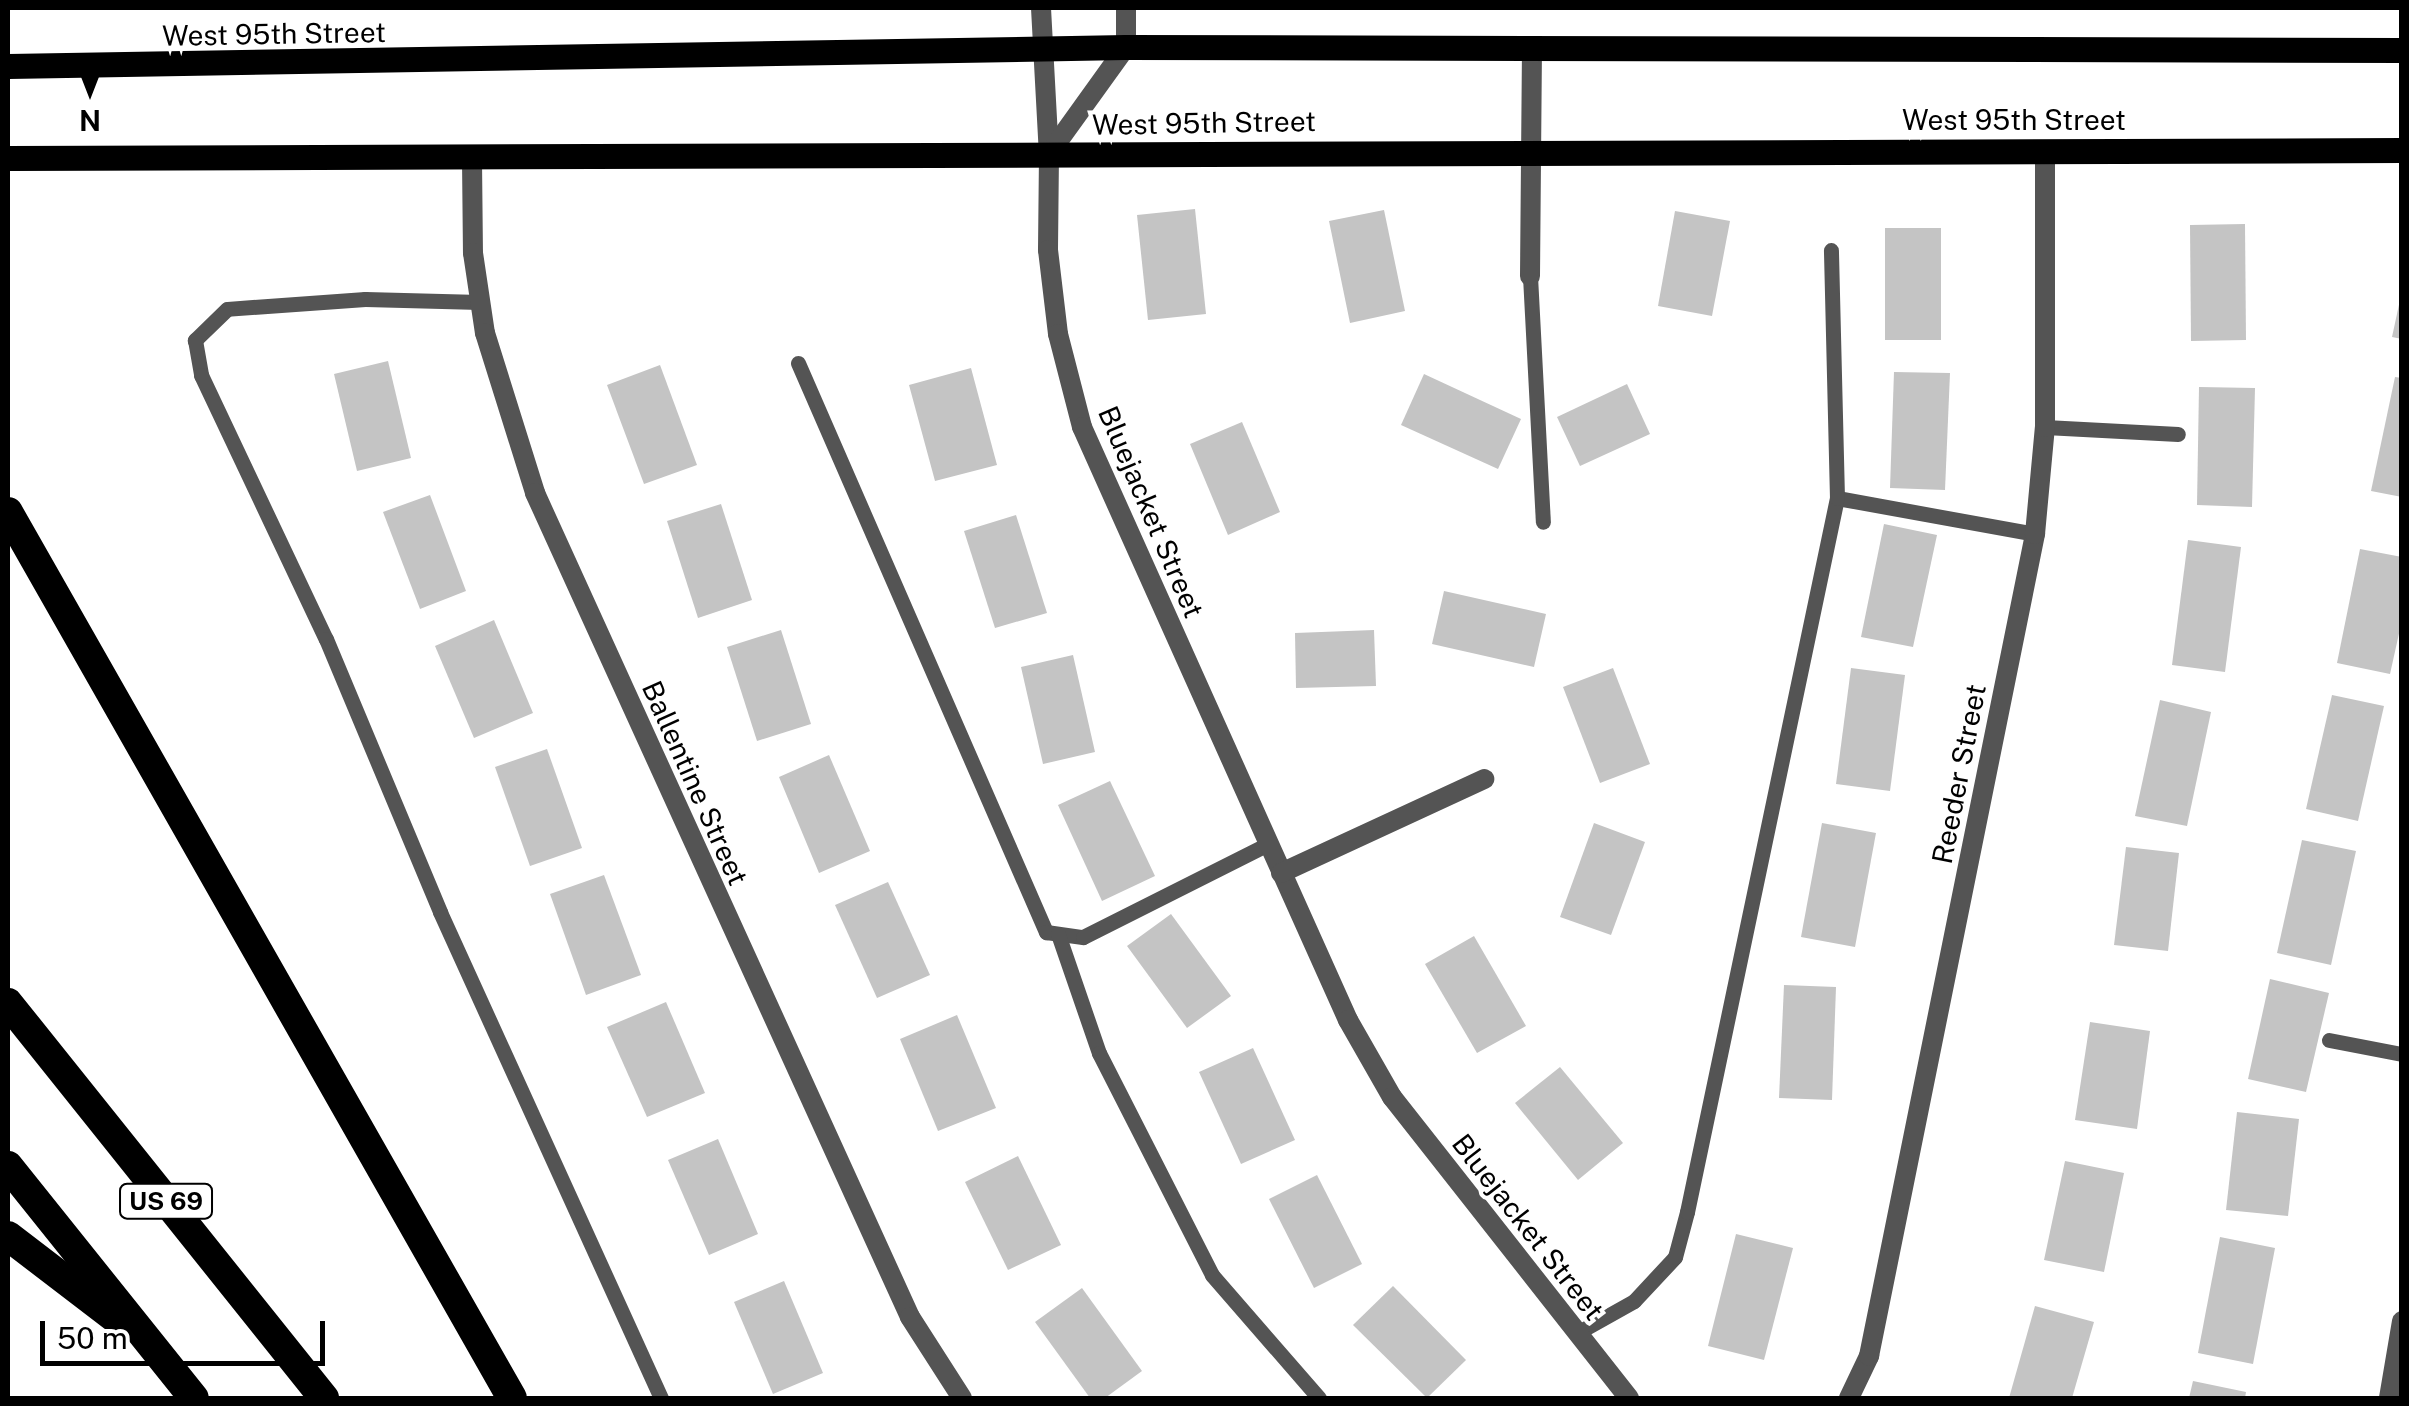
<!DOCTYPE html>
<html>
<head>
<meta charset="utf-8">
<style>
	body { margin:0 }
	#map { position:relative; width:2409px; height:1406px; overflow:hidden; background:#fff; font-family:"Public Sans",sans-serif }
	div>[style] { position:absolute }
	.building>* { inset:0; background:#c4c4c4 }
	.service>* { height:15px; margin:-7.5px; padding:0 7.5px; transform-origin:7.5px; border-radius:7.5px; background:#545454 }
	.minor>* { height:20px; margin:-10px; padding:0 10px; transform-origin:10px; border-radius:10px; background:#545454 }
	.tertiary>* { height:20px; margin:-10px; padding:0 10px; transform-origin:10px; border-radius:10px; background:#545454 }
	.primary>* { height:25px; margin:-12.5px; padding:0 12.5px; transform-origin:12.5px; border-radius:12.5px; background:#000 }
	.motorway>* { height:30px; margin:-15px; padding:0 15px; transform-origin:15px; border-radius:15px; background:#000 }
	span { translate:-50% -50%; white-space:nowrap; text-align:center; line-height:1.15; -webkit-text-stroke:8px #fff; paint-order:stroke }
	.shield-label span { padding:2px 8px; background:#fff; border:2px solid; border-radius:8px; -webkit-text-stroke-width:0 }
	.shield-label { font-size:25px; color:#000; font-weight:700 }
	.street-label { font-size:28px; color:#000 }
	.frame { position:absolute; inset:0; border:10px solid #000; pointer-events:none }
	.north { position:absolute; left:40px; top:40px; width:100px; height:100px; -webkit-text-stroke:8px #fff; paint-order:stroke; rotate:180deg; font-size:28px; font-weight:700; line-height:40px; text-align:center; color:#000 }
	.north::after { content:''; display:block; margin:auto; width:35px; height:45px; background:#000; clip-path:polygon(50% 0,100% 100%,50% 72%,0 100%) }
	.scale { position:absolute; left:40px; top:1321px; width:285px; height:45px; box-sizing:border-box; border:5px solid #000; border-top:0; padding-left:12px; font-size:30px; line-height:35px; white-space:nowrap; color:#000; -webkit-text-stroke:8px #fff; paint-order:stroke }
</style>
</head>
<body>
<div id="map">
	<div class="building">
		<i style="clip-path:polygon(1195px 209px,1206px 314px,1148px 320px,1137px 215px)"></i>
		<i style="clip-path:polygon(1384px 210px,1405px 311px,1350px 323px,1329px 221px)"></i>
		<i style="clip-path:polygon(1675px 211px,1730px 221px,1712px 316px,1658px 306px)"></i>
		<i style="clip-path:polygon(2245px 224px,2246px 340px,2191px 341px,2190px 225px)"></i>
		<i style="clip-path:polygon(1885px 228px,1941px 228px,1941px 340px,1885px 340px)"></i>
		<i style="clip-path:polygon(2400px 300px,2402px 300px,2402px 339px,2392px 337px)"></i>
		<i style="clip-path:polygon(388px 361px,411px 458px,357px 471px,334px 374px)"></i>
		<i style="clip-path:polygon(660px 365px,697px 465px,644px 484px,607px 385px)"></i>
		<i style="clip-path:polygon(971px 368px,997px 465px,935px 481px,909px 385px)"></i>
		<i style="clip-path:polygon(1894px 372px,1950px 373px,1945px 490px,1890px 488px)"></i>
		<i style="clip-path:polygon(1424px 374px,1521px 419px,1498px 469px,1401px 425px)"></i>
		<i style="clip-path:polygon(2395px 377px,2402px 378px,2402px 497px,2371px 491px)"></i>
		<i style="clip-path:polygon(1627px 384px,1650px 434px,1580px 466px,1557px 417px)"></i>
		<i style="clip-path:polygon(2199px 387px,2255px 388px,2252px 507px,2197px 505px)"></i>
		<i style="clip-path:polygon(1242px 422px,1280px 512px,1228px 535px,1190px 444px)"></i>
		<i style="clip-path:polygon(430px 495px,466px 591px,420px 609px,383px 512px)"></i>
		<i style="clip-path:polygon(721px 504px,752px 600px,698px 618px,667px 521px)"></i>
		<i style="clip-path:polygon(1016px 515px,1047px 613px,995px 628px,964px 531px)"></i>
		<i style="clip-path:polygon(1884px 524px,1937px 535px,1913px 647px,1861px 637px)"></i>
		<i style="clip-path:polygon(2188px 540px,2241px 547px,2225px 672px,2172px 665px)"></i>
		<i style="clip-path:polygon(2360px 549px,2402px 557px,2402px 620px,2390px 674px,2337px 663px)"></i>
		<i style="clip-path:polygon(1444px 591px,1546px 614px,1534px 667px,1432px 644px)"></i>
		<i style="clip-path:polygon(494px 620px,533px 713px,474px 738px,435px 646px)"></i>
		<i style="clip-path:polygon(781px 630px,811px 724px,757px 741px,727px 647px)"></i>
		<i style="clip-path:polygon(1374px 630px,1376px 686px,1296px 688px,1295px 633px)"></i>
		<i style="clip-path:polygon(1073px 655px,1095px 752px,1043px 764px,1021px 667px)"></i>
		<i style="clip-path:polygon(1613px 668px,1650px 764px,1600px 783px,1563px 687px)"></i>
		<i style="clip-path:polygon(1851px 668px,1905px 675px,1890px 791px,1836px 784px)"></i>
		<i style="clip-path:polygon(2332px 695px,2384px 706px,2358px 821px,2306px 809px)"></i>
		<i style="clip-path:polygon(2160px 700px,2211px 712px,2187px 826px,2135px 816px)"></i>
		<i style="clip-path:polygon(547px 749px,582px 848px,530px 866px,495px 767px)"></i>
		<i style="clip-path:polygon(829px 755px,870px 851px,819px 873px,779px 777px)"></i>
		<i style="clip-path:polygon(1110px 781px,1155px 876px,1102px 901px,1058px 805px)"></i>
		<i style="clip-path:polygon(1594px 823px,1645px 842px,1611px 935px,1560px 917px)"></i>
		<i style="clip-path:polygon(1822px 823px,1876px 833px,1855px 947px,1801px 937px)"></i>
		<i style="clip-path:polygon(2302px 840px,2356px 851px,2331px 965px,2277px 953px)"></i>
		<i style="clip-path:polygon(2126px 847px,2179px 853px,2168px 951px,2114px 945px)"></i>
		<i style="clip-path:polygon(604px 875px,641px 975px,586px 995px,550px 894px)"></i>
		<i style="clip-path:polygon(888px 882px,930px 975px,877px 998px,835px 905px)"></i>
		<i style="clip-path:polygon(1171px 914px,1231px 996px,1187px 1028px,1127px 946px)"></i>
		<i style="clip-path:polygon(1474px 936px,1526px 1026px,1477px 1053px,1425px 964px)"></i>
		<i style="clip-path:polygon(2270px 979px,2329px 993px,2306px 1092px,2248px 1079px)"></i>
		<i style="clip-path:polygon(1784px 985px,1836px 987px,1832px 1100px,1779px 1098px)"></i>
		<i style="clip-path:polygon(666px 1002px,705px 1093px,647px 1117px,607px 1027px)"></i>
		<i style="clip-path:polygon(957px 1015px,996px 1108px,938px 1131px,900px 1039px)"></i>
		<i style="clip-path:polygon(2090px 1022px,2150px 1031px,2137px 1129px,2075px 1120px)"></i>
		<i style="clip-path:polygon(1253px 1048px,1295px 1140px,1241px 1164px,1199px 1072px)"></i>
		<i style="clip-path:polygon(1560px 1067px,1623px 1143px,1578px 1180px,1515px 1103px)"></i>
		<i style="clip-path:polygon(2237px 1112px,2299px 1119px,2288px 1216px,2226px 1210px)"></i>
		<i style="clip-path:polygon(718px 1139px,758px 1234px,709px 1255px,668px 1160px)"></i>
		<i style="clip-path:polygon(1018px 1156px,1061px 1245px,1008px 1270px,965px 1182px)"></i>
		<i style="clip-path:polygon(2065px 1161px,2124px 1173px,2104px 1272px,2044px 1260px)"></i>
		<i style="clip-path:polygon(1317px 1175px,1362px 1264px,1314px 1288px,1269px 1199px)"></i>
		<i style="clip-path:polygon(1736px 1234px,1793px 1248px,1764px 1360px,1708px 1346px)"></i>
		<i style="clip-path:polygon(2220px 1237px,2275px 1248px,2253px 1364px,2198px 1353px)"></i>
		<i style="clip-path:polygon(784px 1281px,823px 1373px,773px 1394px,734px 1302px)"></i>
		<i style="clip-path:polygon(1393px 1286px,1466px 1360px,1427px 1398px,1353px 1325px)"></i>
		<i style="clip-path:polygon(1082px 1288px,1142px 1371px,1105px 1398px,1090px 1398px,1035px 1322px)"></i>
		<i style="clip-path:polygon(2035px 1306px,2094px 1322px,2072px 1398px,2009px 1398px)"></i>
		<i style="clip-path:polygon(2193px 1381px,2246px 1392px,2245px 1398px,2189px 1398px)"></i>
	</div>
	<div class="service">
		<i style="left:1530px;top:276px;width:246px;rotate:87deg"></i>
		<i style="left:480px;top:302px;width:115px;rotate:-178.5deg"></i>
		<i style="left:365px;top:299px;width:138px;rotate:175.9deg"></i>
		<i style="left:227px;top:309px;width:45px;rotate:135.9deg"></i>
		<i style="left:195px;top:340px;width:36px;rotate:80deg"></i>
		<i style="left:201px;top:375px;width:292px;rotate:64.7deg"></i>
		<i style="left:326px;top:639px;width:296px;rotate:67.3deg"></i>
		<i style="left:440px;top:912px;width:534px;rotate:65.55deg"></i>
		<i style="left:798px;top:363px;width:621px;rotate:66.45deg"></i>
		<i style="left:1046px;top:932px;width:37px;rotate:8deg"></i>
		<i style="left:1083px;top:937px;width:207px;rotate:-26.7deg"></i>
		<i style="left:2045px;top:427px;width:133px;rotate:3deg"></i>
		<i style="left:1837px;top:498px;width:201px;rotate:10.3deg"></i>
		<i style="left:1058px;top:934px;width:126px;rotate:71deg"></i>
		<i style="left:1099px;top:1053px;width:249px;rotate:63deg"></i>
		<i style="left:1212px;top:1275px;width:163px;rotate:49deg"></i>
		<i style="left:2329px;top:1040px;width:74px;rotate:10.9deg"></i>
		<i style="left:1577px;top:1333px;width:65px;rotate:-29.3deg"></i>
		<i style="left:1634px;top:1301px;width:60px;rotate:-47deg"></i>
		<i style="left:1675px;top:1257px;width:47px;rotate:-75.1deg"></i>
		<i style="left:1687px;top:1212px;width:730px;rotate:-78.14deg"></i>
		<i style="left:1837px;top:498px;width:248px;rotate:-91.4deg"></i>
	</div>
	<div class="minor">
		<i style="left:1049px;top:154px;width:96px;rotate:90.6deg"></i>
		<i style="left:1048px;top:250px;width:85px;rotate:83.2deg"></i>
		<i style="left:1058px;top:334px;width:96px;rotate:75.5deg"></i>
		<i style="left:1082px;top:427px;width:650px;rotate:65.84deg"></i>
		<i style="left:1348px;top:1020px;width:89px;rotate:60.3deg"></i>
		<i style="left:1392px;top:1097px;width:383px;rotate:51.8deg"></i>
		<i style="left:472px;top:160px;width:93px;rotate:89.4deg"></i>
		<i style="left:473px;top:253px;width:81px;rotate:81.5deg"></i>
		<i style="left:485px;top:333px;width:168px;rotate:72.6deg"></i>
		<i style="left:535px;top:493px;width:905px;rotate:65.53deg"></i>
		<i style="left:910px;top:1317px;width:96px;rotate:57.3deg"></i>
		<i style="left:1530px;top:276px;width:228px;rotate:-89.5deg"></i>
		<i style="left:1281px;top:873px;width:224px;rotate:-24.8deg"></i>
		<i style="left:1849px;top:1398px;width:47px;rotate:-64.5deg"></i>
		<i style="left:1869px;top:1356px;width:839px;rotate:-78.58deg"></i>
		<i style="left:2035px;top:534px;width:107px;rotate:-84.7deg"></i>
		<i style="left:2045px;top:427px;width:277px;rotate:-90deg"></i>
		<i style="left:2389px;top:1398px;width:78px;rotate:-80.4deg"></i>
	</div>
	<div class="tertiary">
		<i style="left:1041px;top:8px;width:146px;rotate:86.9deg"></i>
		<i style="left:1049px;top:154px;width:132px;rotate:-54.3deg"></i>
		<i style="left:1126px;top:47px;width:39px;rotate:-90deg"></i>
	</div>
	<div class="primary">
		<i style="left:8px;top:66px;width:1118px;rotate:-0.97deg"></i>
		<i style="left:1126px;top:47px;width:1276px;rotate:0.13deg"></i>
		<i style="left:8px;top:158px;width:2394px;rotate:-0.19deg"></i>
	</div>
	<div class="motorway">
		<i style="left:8px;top:512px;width:1019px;rotate:60.37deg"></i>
		<i style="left:8px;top:1003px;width:506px;rotate:51.34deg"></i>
		<i style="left:8px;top:1166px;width:297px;rotate:51.3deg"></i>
		<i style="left:8px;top:1236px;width:133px;rotate:37.4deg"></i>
	</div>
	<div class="shield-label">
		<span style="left:166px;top:1201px">US 69</span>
	</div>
	<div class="street-label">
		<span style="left:274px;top:34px;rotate:-1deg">West 95th Street</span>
		<span style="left:2014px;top:120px">West 95th Street</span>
		<span style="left:1204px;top:123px;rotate:-1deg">West 95th Street</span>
		<span style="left:1151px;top:512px;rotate:67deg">Bluejacket Street</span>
		<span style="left:1959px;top:774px;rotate:-79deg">Reeder Street</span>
		<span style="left:695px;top:783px;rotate:66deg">Ballentine Street</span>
		<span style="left:1528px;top:1227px;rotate:52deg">Bluejacket Street</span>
	</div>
	<div class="frame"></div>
	<div class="north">N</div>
	<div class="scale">50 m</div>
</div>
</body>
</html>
